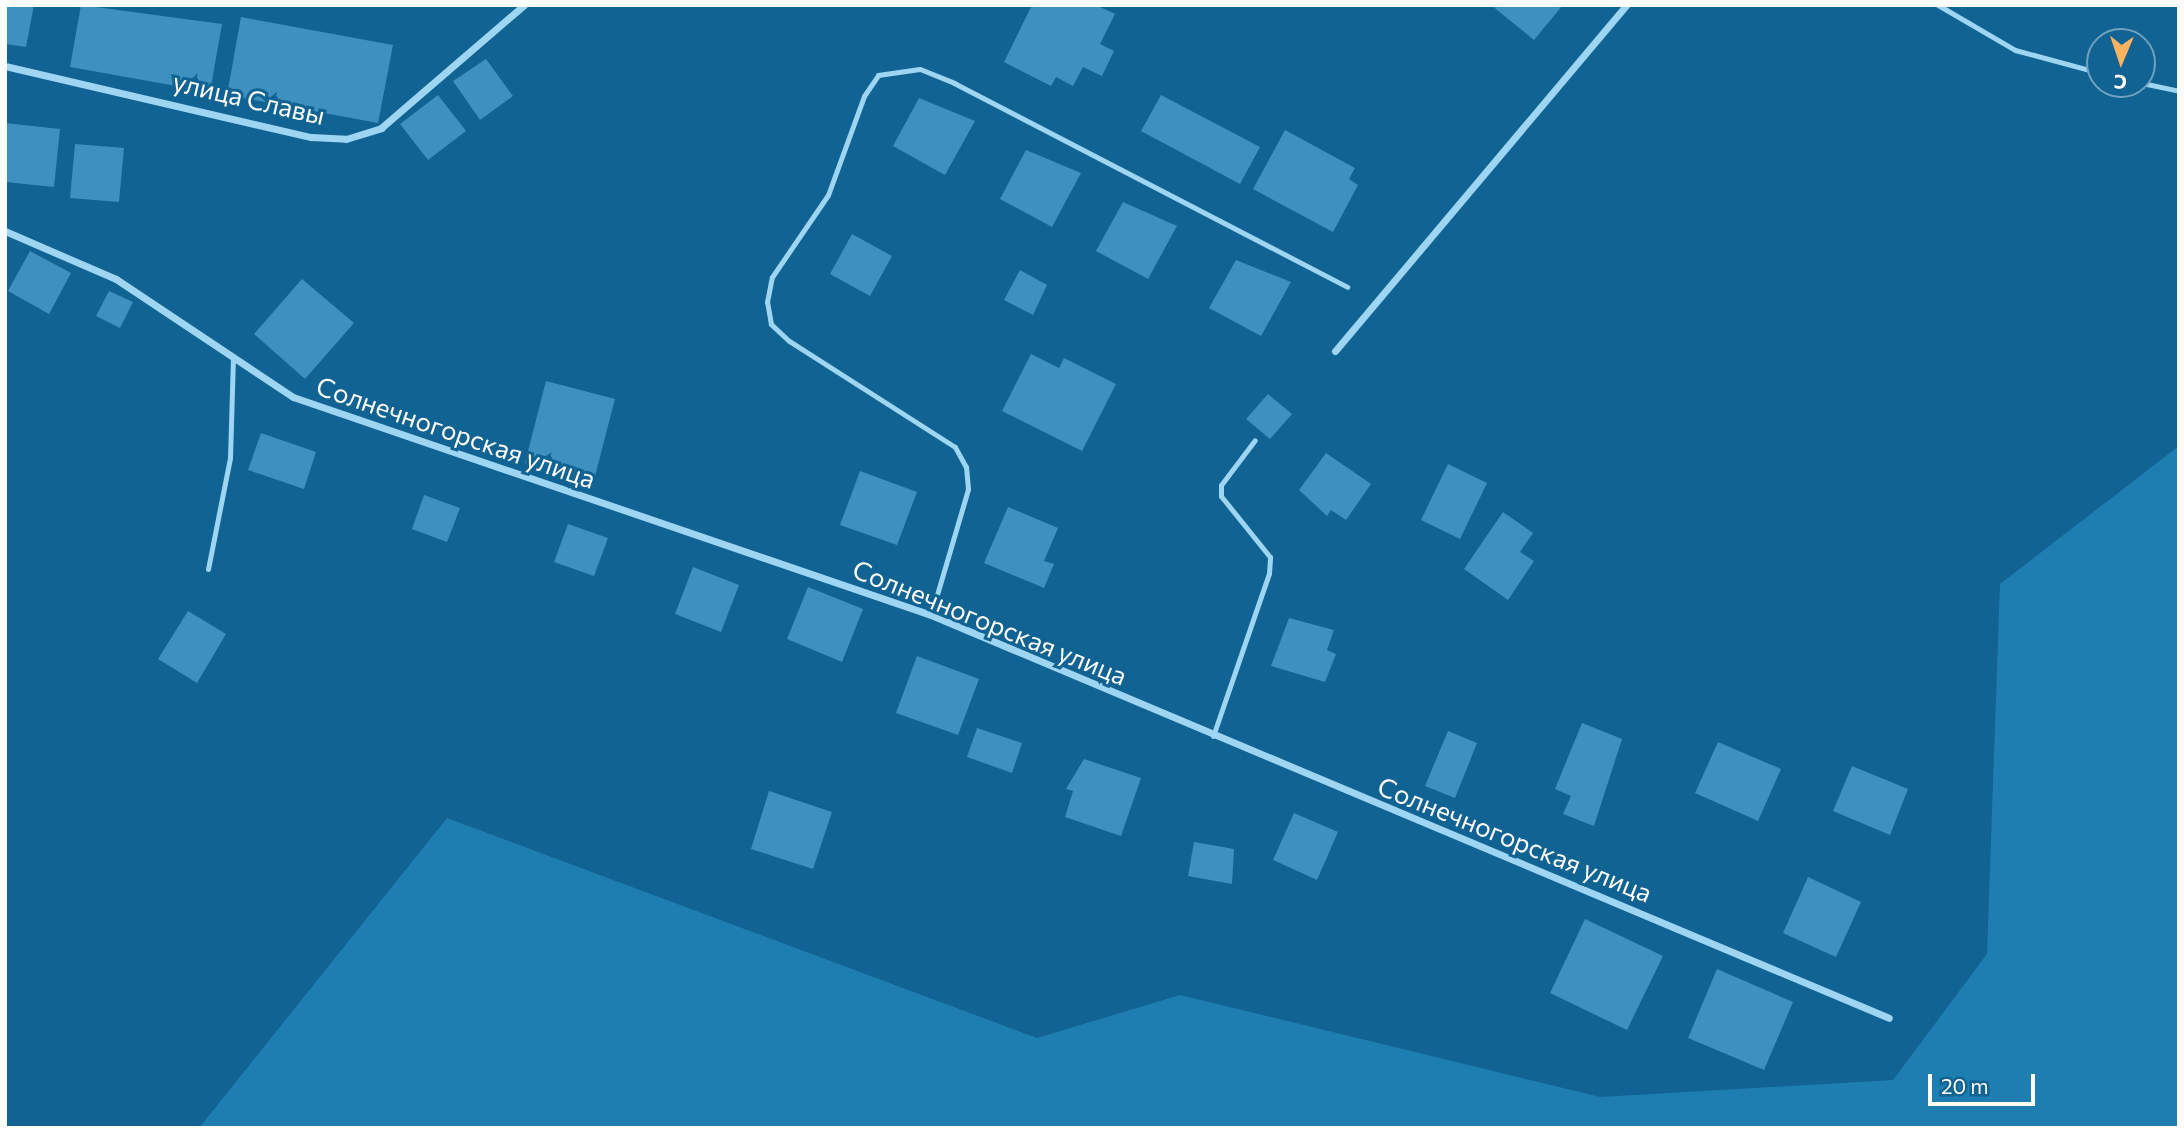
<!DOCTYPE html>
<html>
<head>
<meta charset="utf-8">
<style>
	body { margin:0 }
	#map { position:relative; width:2184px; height:1133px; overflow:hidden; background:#106393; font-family:Commissioner,sans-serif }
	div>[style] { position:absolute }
	.green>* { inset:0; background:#1f7eb1 }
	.building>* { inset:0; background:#3e90be }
	.lane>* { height:5px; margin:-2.5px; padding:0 2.5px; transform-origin:2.5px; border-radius:2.5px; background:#9dd5f3 }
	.street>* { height:7px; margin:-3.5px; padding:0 3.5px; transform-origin:3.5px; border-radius:3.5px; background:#9dd5f3 }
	span { translate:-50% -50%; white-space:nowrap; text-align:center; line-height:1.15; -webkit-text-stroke:6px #106393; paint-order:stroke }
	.street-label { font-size:26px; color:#fff }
	.frame { position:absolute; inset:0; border:7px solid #fff; pointer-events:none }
	.north { position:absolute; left:2086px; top:28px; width:70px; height:70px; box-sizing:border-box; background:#106393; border:2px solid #70a1be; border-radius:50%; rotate:182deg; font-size:19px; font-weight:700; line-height:28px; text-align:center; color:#fff }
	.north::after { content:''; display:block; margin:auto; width:24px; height:32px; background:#ffb260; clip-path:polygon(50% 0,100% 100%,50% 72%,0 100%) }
	.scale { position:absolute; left:1928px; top:1074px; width:107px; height:32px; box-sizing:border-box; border:4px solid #fff; border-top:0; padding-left:9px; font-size:21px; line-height:24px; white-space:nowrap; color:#fff; -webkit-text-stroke:5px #106393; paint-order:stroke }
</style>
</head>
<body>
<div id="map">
	<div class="green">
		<i style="clip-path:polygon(2179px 446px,2179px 1128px,199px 1128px,447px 818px,1037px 1038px,1180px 995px,1600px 1097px,1893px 1080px,1987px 954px,2000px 584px)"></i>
	</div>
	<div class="building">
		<i style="clip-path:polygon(5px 5px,34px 5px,26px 47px,5px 44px)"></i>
		<i style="clip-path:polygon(81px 5px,222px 24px,210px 92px,70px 67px)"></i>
		<i style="clip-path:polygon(1032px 5px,1096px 5px,1115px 14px,1100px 44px,1114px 51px,1102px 76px,1083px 67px,1073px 86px,1056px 77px,1051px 86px,1004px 62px)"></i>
		<i style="clip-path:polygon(1491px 5px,1563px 5px,1534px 40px)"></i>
		<i style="clip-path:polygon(241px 17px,393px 45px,378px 123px,227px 95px)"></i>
		<i style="clip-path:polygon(486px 59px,513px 96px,480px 120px,453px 81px)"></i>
		<i style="clip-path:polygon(438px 95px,466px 131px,428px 160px,400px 124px)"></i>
		<i style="clip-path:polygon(1161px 95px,1260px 147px,1240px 184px,1141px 131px)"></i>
		<i style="clip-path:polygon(919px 98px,975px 121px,945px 175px,893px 146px)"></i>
		<i style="clip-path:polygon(5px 123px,60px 129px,54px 187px,5px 182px)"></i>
		<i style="clip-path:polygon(1285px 130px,1355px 168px,1349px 179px,1358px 185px,1333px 232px,1253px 189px)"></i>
		<i style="clip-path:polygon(75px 144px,124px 148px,119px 202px,70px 198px)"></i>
		<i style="clip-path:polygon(1026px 150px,1081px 173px,1052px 227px,1000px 199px)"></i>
		<i style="clip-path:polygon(1123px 202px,1177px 226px,1148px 279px,1096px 251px)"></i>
		<i style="clip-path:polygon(852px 234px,892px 256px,870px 296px,830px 274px)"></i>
		<i style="clip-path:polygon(30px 251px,71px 273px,49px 314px,8px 291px)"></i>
		<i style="clip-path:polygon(1236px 260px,1291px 282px,1261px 336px,1209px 308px)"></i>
		<i style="clip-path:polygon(1020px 270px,1047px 285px,1033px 315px,1004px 300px)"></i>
		<i style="clip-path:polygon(302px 279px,354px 323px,305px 379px,254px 334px)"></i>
		<i style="clip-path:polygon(109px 291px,133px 302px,120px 328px,96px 316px)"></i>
		<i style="clip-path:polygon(1031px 354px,1059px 368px,1064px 358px,1116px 384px,1082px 451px,1002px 411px)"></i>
		<i style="clip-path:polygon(546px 381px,615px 399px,594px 480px,525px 463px)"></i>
		<i style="clip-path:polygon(1268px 394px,1292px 414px,1270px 439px,1246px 419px)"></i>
		<i style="clip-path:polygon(261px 433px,316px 452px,304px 489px,248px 470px)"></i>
		<i style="clip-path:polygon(1326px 453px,1371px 484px,1346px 520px,1331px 510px,1327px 516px,1299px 490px)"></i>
		<i style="clip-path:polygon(1448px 464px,1487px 483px,1460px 539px,1421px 520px)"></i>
		<i style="clip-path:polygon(860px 471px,917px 492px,897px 545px,840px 525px)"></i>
		<i style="clip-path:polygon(424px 495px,460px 508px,447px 542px,412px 529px)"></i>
		<i style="clip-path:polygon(1008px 507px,1058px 528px,1044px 561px,1054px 564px,1044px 588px,984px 563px)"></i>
		<i style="clip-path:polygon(1503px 512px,1533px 533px,1520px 552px,1534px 561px,1508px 600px,1464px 569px)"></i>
		<i style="clip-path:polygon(568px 524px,608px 538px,594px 576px,554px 562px)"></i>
		<i style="clip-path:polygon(693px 567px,739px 585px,721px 632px,675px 614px)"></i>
		<i style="clip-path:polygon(808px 587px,863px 609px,842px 662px,787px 639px)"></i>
		<i style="clip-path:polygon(188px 611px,226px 634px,197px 683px,158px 659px)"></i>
		<i style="clip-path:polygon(1289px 618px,1334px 630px,1327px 650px,1336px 654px,1325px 682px,1271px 666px)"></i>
		<i style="clip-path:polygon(917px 656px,979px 679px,958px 735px,896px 713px)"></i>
		<i style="clip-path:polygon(1582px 723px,1622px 739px,1594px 826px,1563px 814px,1571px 796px,1555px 789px)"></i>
		<i style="clip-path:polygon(977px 728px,1022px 743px,1012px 773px,967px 757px)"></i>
		<i style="clip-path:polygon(1448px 731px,1477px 743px,1455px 798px,1425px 786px)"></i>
		<i style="clip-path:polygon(1718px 742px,1781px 769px,1758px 821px,1695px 793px)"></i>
		<i style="clip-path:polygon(1084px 759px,1141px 778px,1121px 836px,1065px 817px,1073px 791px,1066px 789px)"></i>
		<i style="clip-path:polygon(1852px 766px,1908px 789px,1890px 835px,1833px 811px)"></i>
		<i style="clip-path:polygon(769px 791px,832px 812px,813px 869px,751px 849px)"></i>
		<i style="clip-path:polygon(1294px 813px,1338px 832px,1317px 880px,1273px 860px)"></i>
		<i style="clip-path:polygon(1194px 842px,1234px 849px,1232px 884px,1188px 876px)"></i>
		<i style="clip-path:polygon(1808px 877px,1861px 902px,1836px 957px,1783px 933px)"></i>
		<i style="clip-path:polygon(1585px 919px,1663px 956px,1627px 1030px,1550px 993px)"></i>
		<i style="clip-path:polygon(1717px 969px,1793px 1002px,1764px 1070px,1688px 1038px)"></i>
	</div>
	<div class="lane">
		<i style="left:1938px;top:5px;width:89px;rotate:30.3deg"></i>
		<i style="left:2015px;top:50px;width:88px;rotate:15.1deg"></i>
		<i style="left:2142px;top:83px;width:38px;rotate:12deg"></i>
		<i style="left:208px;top:569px;width:113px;rotate:-78.8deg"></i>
		<i style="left:230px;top:458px;width:101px;rotate:-88.3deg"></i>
		<i style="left:931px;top:615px;width:131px;rotate:-73.6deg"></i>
		<i style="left:968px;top:489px;width:22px;rotate:-95deg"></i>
		<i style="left:966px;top:467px;width:23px;rotate:-119deg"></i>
		<i style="left:955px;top:447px;width:197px;rotate:-147.4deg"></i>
		<i style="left:789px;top:341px;width:25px;rotate:-137deg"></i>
		<i style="left:771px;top:324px;width:22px;rotate:-100deg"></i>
		<i style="left:767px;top:302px;width:25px;rotate:-79deg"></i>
		<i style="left:772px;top:277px;width:99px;rotate:-55.7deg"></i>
		<i style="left:828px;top:195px;width:105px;rotate:-70deg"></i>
		<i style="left:864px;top:96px;width:25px;rotate:-56deg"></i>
		<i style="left:878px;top:75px;width:42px;rotate:-8.1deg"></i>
		<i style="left:920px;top:69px;width:37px;rotate:22deg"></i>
		<i style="left:954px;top:83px;width:443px;rotate:27.4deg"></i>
		<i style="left:1213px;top:736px;width:172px;rotate:-71deg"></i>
		<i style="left:1269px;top:573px;width:16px;rotate:-86deg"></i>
		<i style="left:1270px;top:557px;width:78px;rotate:-128.8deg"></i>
		<i style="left:1221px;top:496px;width:11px;rotate:-90deg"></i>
		<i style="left:1221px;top:485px;width:56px;rotate:-52.9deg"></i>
	</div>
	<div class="street">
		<i style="left:5px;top:66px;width:314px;rotate:13.1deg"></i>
		<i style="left:311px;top:137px;width:35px;rotate:3deg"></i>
		<i style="left:346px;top:139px;width:37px;rotate:-17deg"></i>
		<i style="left:381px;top:128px;width:189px;rotate:-40.7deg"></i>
		<i style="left:5px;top:231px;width:121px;rotate:23.4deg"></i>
		<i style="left:116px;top:279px;width:213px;rotate:33.7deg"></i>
		<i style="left:293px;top:397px;width:674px;rotate:18.86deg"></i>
		<i style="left:931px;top:615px;width:1039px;rotate:22.81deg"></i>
		<i style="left:1335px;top:351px;width:452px;rotate:-49.9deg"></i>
	</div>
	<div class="street-label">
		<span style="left:249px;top:98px;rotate:13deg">улица Славы</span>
		<span style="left:456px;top:432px;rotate:19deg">Солнечногорская улица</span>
		<span style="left:990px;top:622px;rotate:22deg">Солнечногорская улица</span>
		<span style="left:1515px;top:839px;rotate:22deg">Солнечногорская улица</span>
	</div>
	<div class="frame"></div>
	<div class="north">С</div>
	<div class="scale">20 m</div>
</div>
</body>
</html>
